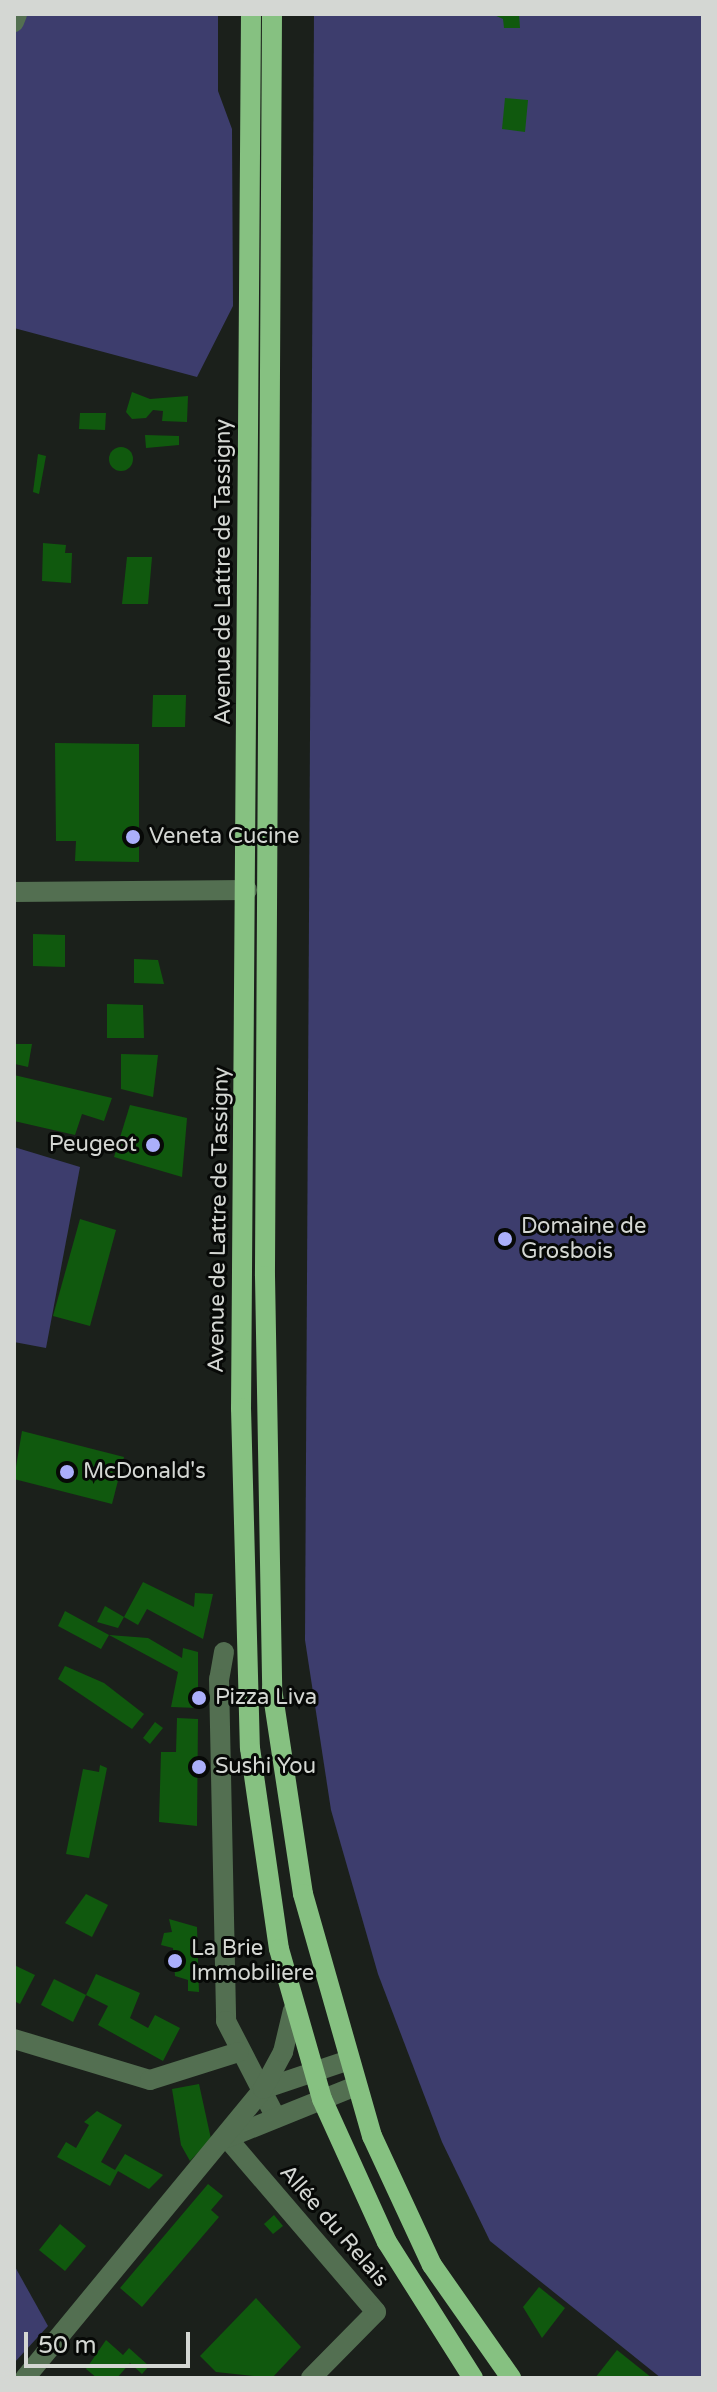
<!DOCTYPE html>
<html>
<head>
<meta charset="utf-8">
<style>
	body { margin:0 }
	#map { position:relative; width:717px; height:2392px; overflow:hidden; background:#1b201b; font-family:"Varela Round",sans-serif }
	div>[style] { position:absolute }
	.green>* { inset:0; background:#3d3d6d }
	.building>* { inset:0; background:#10590e }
	.round { border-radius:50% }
	.minor>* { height:20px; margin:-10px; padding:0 10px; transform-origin:10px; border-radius:10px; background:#536f51 }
	.major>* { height:20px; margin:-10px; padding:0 10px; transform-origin:10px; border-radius:10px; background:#86c181 }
	.dots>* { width:22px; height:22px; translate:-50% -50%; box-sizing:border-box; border:4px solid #070907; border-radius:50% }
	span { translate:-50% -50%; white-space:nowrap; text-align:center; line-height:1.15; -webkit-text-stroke:6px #070907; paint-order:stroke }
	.street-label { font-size:22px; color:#d4d7d3 }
	.poi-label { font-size:22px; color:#d4d7d3 }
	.left { translate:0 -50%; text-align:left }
	.right { translate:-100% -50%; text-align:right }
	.frame { position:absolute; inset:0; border:16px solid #d4d7d3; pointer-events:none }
	.scale { position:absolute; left:24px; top:2332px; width:166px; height:36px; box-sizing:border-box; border:4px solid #d4d7d3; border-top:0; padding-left:10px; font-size:24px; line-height:28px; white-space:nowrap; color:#d4d7d3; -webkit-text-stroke:6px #070907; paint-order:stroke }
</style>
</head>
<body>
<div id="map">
	<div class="green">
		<i style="clip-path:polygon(14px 14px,218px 14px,218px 91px,232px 129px,233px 306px,197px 377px,14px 328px)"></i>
		<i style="clip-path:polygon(314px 14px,703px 14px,703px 2378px,661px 2378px,490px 2241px,442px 2142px,378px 1974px,331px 1810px,305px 1640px)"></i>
		<i style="clip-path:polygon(14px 1147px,80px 1167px,46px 1348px,14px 1342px)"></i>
		<i style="clip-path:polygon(14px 2265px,48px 2326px,14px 2363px)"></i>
	</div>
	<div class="building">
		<i style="clip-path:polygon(492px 14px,519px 14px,520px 28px,504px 28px,503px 19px)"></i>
		<i style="clip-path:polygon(505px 98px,528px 100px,525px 132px,502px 129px)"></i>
		<i style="clip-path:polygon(132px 392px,150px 399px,188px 396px,187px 422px,162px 421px,163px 411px,153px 410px,146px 418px,132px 419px,126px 412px)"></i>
		<i style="clip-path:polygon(80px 413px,106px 413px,105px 430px,79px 429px)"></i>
		<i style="clip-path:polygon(145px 435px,179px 436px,179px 445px,146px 448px)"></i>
		<i class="round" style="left:109px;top:447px;width:24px;height:24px"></i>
		<i style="clip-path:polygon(38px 454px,46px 456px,39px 494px,33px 492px)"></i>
		<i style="clip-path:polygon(43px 543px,66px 545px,65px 553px,72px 553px,71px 583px,42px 581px)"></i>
		<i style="clip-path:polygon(127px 557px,152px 557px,148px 604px,122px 604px)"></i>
		<i style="clip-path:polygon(153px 695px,186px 695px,185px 727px,152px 727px)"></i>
		<i style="clip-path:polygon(55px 743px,139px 744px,139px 862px,75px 861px,76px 841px,56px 841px)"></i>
		<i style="clip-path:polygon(33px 934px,65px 935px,65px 967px,33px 966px)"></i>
		<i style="clip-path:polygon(134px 959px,158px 960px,164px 984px,134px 983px)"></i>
		<i style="clip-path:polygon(107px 1004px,143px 1005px,144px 1038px,107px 1038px)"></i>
		<i style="clip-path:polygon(15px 1044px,32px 1044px,28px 1067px,15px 1064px)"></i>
		<i style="clip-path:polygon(121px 1054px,158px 1055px,153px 1097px,121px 1089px)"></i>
		<i style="clip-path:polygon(14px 1075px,112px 1098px,104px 1121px,82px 1114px,75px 1135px,14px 1121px)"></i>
		<i style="clip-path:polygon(130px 1105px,187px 1118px,182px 1177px,114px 1157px)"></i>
		<i style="clip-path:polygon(80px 1219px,116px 1230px,90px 1326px,53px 1316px)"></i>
		<i style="clip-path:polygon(22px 1431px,124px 1457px,112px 1504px,14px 1479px)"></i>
		<i style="clip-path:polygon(143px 1582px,194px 1607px,195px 1593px,213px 1594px,203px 1639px,147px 1609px,138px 1625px,124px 1617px,118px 1628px,97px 1622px,105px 1606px,124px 1617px)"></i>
		<i style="clip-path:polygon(65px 1611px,109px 1635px,148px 1638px,182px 1658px,183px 1648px,198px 1652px,198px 1708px,171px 1707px,178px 1672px,109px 1635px,101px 1649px,58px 1626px)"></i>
		<i style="clip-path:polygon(65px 1666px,104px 1683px,144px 1714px,132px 1729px,58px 1679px)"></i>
		<i style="clip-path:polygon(177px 1718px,198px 1719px,197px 1826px,159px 1822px,161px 1752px,176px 1752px)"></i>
		<i style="clip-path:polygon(155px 1722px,163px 1728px,150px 1744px,143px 1738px)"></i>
		<i style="clip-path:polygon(100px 1765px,107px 1768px,89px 1858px,66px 1854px,83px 1769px,99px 1772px)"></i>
		<i style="clip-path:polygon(86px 1894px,108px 1905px,92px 1937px,65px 1923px)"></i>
		<i style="clip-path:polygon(169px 1919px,197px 1927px,199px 1992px,188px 1991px,188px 1980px,175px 1976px,173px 1948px,161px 1945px,164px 1933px,172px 1932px)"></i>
		<i style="clip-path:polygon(14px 1965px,35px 1975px,20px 2004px,14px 2001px)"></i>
		<i style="clip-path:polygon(96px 1974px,140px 1993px,130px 2018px,148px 2028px,155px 2015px,180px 2028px,163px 2061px,98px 2025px,108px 2006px,86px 1995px)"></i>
		<i style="clip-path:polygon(54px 1979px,86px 1995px,73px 2022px,41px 2005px)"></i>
		<i style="clip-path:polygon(199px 2084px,211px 2139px,190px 2161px,181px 2145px,172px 2089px)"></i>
		<i style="clip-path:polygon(97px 2111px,122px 2125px,101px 2162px,115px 2170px,125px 2154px,163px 2175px,149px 2189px,118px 2171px,110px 2186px,57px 2157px,66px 2142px,76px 2148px,89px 2125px,84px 2122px)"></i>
		<i style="clip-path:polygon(208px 2184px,223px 2196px,211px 2210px,219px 2217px,142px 2307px,120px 2288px)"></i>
		<i style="clip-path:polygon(274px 2215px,283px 2226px,273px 2234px,264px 2224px)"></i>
		<i style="clip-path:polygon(60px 2224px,86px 2246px,65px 2271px,39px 2250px)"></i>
		<i style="clip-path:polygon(539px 2287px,565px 2308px,542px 2338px,523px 2307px)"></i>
		<i style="clip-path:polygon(256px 2298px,301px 2347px,272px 2378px,216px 2372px,200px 2356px)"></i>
		<i style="clip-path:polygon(106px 2340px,123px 2355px,129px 2348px,149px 2366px,142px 2374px,130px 2363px,117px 2378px,97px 2378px,86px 2369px)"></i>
		<i style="clip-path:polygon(617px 2350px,652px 2378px,595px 2378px)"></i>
	</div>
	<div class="minor">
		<i style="left:14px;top:22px;width:9px;rotate:-69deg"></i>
		<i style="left:14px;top:892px;width:233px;rotate:-0.5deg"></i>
		<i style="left:224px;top:1652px;width:27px;rotate:100deg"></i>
		<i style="left:219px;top:1679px;width:342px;rotate:88.8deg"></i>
		<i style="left:226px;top:2021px;width:109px;rotate:62.7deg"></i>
		<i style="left:14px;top:2039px;width:142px;rotate:16.8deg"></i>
		<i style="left:150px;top:2080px;width:93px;rotate:-17.5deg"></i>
		<i style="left:263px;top:2089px;width:91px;rotate:-18.6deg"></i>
		<i style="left:227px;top:2138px;width:229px;rotate:49.4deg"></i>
		<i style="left:376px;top:2312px;width:93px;rotate:134.6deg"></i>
		<i style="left:227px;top:2138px;width:139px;rotate:-22deg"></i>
		<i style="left:25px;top:2378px;width:374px;rotate:-50.5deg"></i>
		<i style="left:263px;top:2089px;width:42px;rotate:-61.6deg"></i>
		<i style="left:283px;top:2052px;width:43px;rotate:-76.6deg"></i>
	</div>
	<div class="major">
		<i style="left:251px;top:14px;width:1394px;rotate:90.41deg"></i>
		<i style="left:241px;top:1408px;width:340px;rotate:88.5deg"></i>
		<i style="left:250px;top:1748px;width:203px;rotate:81.8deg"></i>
		<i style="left:279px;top:1949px;width:156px;rotate:74deg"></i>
		<i style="left:322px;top:2099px;width:157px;rotate:65.6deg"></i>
		<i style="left:387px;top:2242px;width:161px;rotate:57.7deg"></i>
		<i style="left:272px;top:14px;width:1262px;rotate:90.32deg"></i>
		<i style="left:265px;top:1276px;width:413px;rotate:89deg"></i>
		<i style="left:272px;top:1689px;width:207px;rotate:81.4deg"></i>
		<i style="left:303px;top:1894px;width:252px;rotate:74.1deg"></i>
		<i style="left:372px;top:2136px;width:142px;rotate:65.1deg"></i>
		<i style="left:432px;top:2265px;width:138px;rotate:55deg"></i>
	</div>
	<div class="dots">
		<i style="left:133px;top:837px;background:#abaffb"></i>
		<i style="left:153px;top:1145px;background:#abaffb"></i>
		<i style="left:505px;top:1239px;background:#abaffb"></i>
		<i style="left:67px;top:1472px;background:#abaffb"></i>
		<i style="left:199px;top:1698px;background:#abaffb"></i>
		<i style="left:199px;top:1767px;background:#abaffb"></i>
		<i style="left:175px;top:1961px;background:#abaffb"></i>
	</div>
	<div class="street-label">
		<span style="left:224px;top:572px;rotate:-90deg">Avenue de Lattre de Tassigny</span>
		<span style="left:219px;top:1220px;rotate:-89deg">Avenue de Lattre de Tassigny</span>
		<span style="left:334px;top:2226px;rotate:49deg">Allée du Relais</span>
	</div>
	<div class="poi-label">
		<span class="left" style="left:149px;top:837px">Veneta Cucine</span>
		<span class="right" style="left:137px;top:1145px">Peugeot</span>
		<span class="left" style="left:521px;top:1239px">Domaine de<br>Grosbois</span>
		<span class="left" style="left:83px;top:1472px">McDonald's</span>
		<span class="left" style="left:215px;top:1698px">Pizza Liva</span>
		<span class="left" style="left:215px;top:1767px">Sushi You</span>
		<span class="left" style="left:191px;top:1961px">La Brie<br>Immobiliere</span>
	</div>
	<div class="frame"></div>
	<div class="scale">50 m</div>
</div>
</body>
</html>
